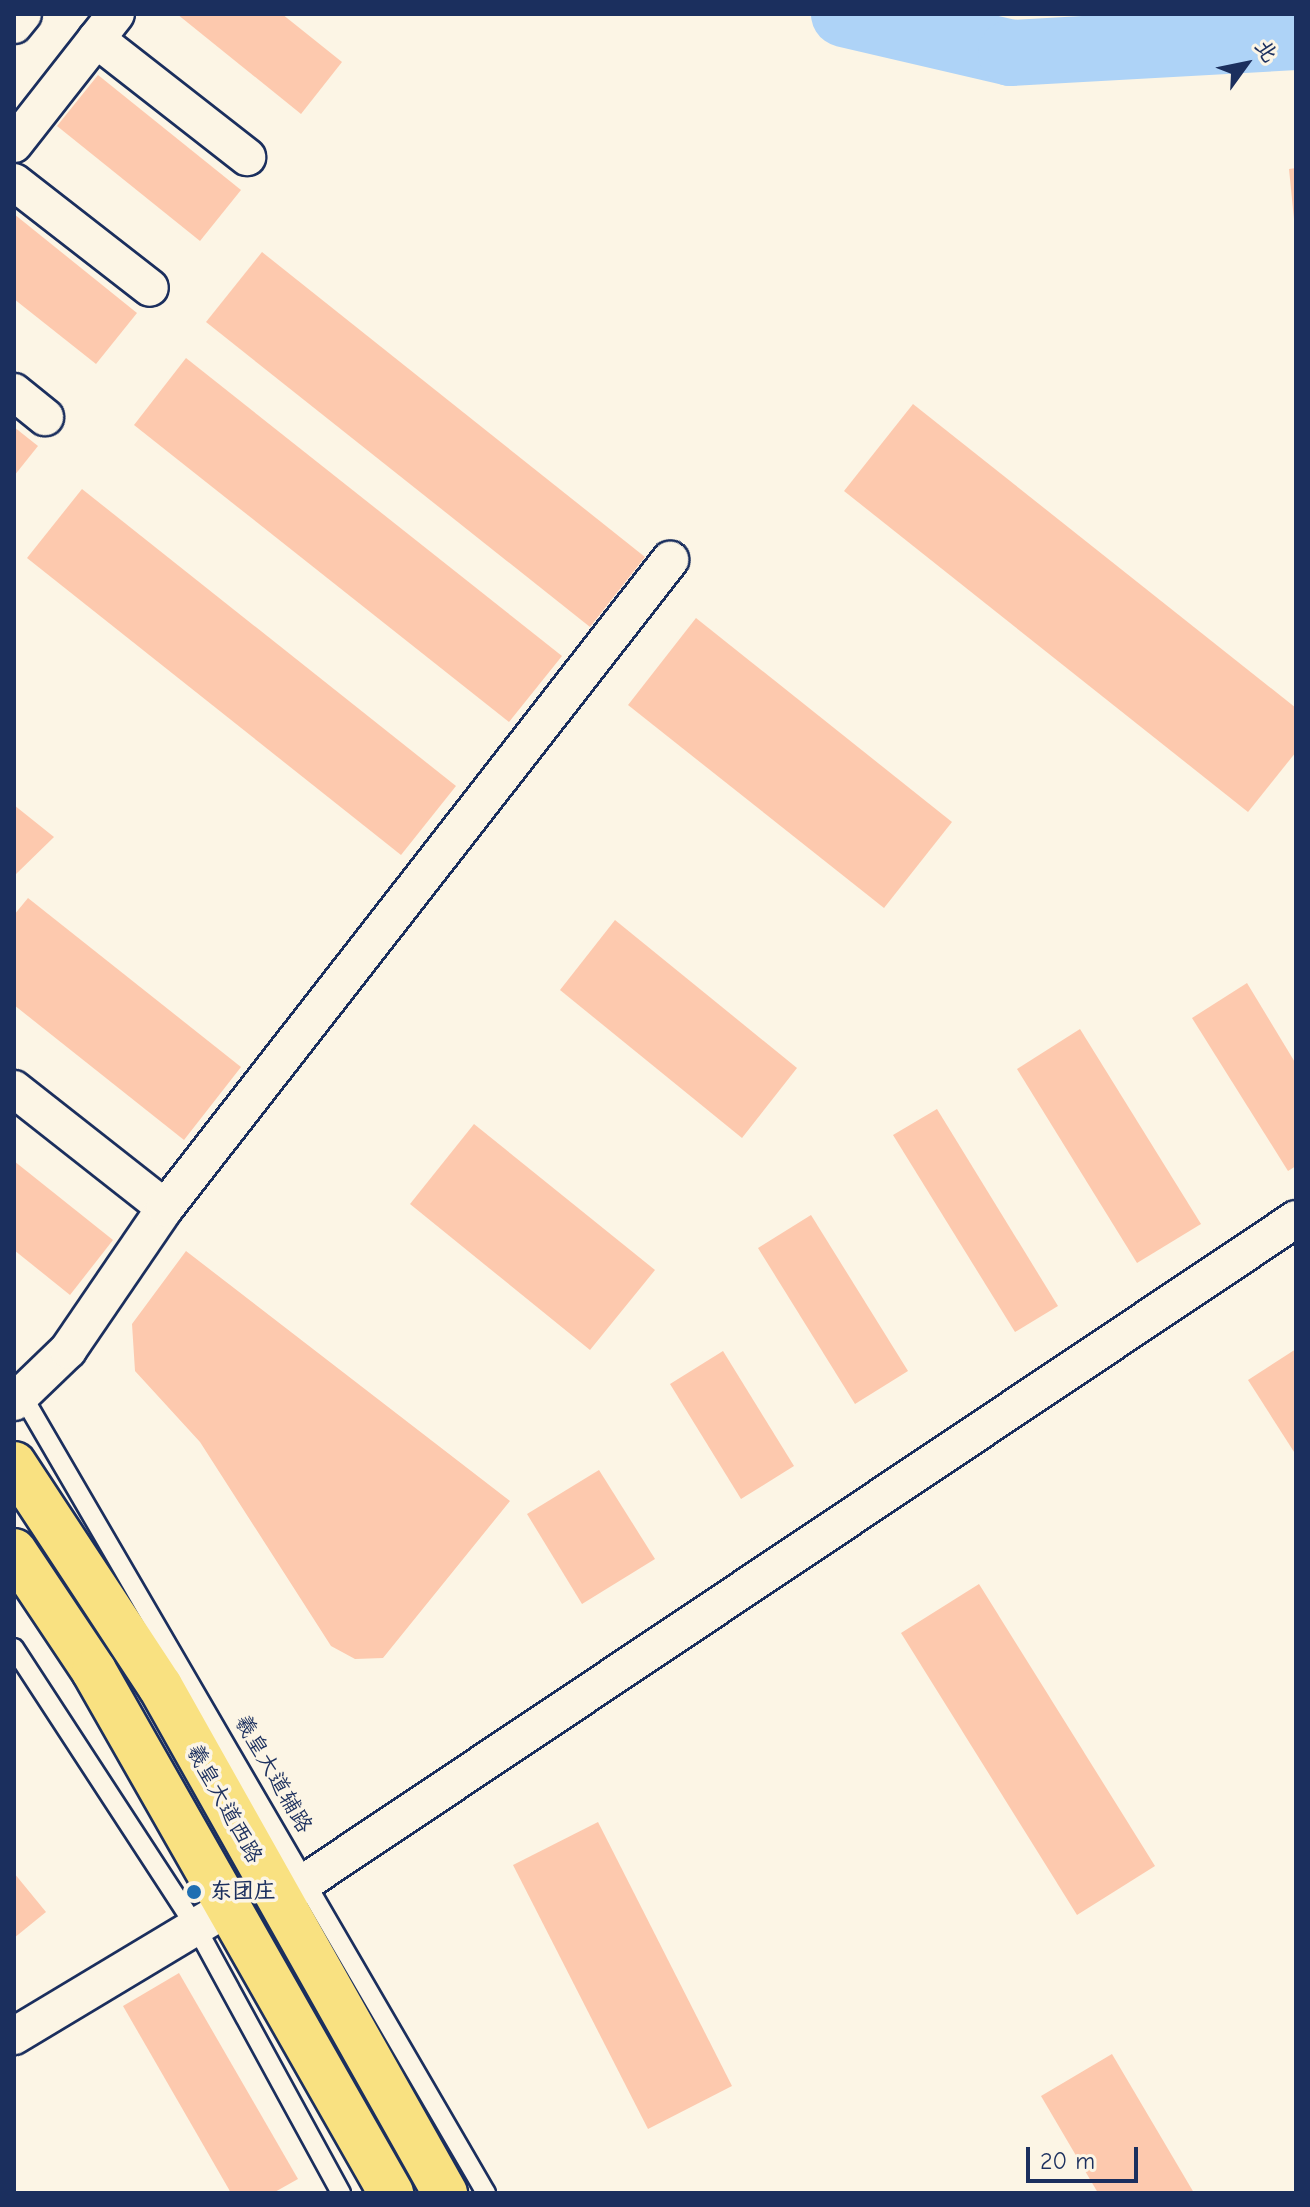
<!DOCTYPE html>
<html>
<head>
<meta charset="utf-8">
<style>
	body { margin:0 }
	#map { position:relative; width:1310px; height:2207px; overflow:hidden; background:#fcf5e5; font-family:"Comic Neue","LXGW WenKai TC",sans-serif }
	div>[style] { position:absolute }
	.river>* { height:66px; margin:-33px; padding:0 33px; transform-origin:33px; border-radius:33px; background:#aed3f7 }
	.building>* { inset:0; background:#fdc9ae }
	.roads { filter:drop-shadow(2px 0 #1b2f5e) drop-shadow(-2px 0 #1b2f5e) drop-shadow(0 2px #1b2f5e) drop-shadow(0 -2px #1b2f5e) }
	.lane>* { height:18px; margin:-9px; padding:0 9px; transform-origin:9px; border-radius:9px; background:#fcf5e5 }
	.street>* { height:36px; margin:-18px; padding:0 18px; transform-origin:18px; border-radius:18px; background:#fcf5e5 }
	.primary>* { height:44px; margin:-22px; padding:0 22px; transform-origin:22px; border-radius:22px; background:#f9e181 }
	.dots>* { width:22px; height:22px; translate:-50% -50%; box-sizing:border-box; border:4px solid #fcf5e5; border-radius:50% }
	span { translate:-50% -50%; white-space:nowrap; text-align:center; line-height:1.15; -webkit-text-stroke:7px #fcf5e5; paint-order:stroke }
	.street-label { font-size:22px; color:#1b2f5e }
	.poi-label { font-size:22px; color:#1b2f5e; font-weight:700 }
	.left { translate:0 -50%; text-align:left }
	.frame { position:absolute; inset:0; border:16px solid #1b2f5e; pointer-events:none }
	.north { position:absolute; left:1206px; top:24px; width:80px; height:80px; -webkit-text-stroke:6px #fcf5e5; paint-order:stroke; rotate:57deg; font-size:22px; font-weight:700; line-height:32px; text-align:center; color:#1b2f5e }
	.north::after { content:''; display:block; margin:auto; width:28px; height:36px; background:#1b2f5e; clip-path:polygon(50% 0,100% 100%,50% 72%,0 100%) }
	.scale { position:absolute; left:1026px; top:2147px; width:112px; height:36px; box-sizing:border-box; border:4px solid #1b2f5e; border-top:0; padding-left:10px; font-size:24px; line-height:28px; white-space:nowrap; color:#1b2f5e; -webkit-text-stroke:6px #fcf5e5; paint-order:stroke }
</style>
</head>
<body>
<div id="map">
	<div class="river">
		<i style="left:844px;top:14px;width:171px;rotate:13.1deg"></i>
		<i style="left:1011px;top:53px;width:285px;rotate:-3.2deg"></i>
	</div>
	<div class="building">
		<i style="clip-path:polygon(177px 14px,282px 14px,342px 62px,301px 114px)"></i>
		<i style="clip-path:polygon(98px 75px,241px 190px,200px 241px,57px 126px)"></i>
		<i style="clip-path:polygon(1296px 168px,1296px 219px,1294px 219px,1289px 169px)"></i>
		<i style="clip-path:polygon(14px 214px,137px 313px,96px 364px,14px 299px)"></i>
		<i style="clip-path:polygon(262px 252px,645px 557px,590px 627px,206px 322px)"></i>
		<i style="clip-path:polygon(186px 358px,562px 656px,509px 722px,134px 425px)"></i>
		<i style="clip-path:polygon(913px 404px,1296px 708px,1296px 752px,1248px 812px,844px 491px)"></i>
		<i style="clip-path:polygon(14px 427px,38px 446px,14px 476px)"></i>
		<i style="clip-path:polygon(82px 489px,456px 786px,401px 855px,27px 558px)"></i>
		<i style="clip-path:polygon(696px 618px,952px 822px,884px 908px,628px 705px)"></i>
		<i style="clip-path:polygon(14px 805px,54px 837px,14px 876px)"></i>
		<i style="clip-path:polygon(28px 898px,241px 1067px,184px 1140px,14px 1005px,14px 915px)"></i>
		<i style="clip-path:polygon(615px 920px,797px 1068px,742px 1138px,560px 990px)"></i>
		<i style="clip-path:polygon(1247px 983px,1296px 1064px,1296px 1166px,1288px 1171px,1192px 1018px)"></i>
		<i style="clip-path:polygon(1080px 1029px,1201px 1224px,1137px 1263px,1017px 1069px)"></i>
		<i style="clip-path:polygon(937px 1109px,1058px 1306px,1015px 1332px,893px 1135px)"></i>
		<i style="clip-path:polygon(474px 1124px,655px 1270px,590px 1350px,410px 1204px)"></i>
		<i style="clip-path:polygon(14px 1161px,113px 1240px,70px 1295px,14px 1250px)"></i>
		<i style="clip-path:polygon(811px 1215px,908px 1371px,855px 1404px,758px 1248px)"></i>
		<i style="clip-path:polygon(186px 1251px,510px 1501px,383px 1658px,355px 1659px,331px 1646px,200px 1442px,135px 1371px,132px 1324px)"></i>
		<i style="clip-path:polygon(1296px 1349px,1296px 1455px,1248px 1380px)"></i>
		<i style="clip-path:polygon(723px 1351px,794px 1466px,741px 1499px,670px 1384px)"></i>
		<i style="clip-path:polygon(599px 1470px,655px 1559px,582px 1604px,527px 1514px)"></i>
		<i style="clip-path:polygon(979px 1584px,1155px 1866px,1077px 1915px,901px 1633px)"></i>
		<i style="clip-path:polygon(598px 1822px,732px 2086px,648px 2129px,513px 1865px)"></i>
		<i style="clip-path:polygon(14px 1873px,46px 1912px,14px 1938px)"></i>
		<i style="clip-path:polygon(179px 1973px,298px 2179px,273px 2193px,231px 2193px,123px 2006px)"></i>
		<i style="clip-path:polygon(1112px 2054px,1194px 2193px,1098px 2193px,1041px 2096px)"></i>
	</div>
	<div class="roads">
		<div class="lane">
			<i style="left:19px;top:1390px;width:929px;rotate:59.82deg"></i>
			<i style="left:14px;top:1648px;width:333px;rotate:56.9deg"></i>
			<i style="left:196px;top:1927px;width:303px;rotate:61.4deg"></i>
		</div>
		<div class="street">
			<i style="left:14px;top:25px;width:14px;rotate:-51deg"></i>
			<i style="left:96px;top:39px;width:192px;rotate:38deg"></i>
			<i style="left:14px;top:144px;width:165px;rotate:-51.9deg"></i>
			<i style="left:14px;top:182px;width:172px;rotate:37.9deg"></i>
			<i style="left:14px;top:392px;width:40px;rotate:39deg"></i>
			<i style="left:14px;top:1089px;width:192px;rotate:38.2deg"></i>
			<i style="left:14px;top:1402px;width:75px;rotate:-43.9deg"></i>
			<i style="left:68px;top:1350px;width:172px;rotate:-55.7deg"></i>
			<i style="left:165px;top:1208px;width:822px;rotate:-52.07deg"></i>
			<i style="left:277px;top:1901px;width:1226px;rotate:-33.79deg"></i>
			<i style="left:14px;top:2036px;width:251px;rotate:-31deg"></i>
		</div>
		<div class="primary">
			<i style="left:14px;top:1464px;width:266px;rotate:56.7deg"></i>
			<i style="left:160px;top:1686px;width:582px;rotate:60.66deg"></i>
			<i style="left:14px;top:1551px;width:144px;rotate:56.3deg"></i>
			<i style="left:94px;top:1671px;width:601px;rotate:60.36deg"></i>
		</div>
	</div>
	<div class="dots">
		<i style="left:194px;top:1892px;background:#1f6fb2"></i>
	</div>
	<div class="street-label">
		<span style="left:273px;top:1774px;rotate:60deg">羲皇大道辅路</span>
		<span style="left:224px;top:1804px;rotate:61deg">羲皇大道西路</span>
	</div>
	<div class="poi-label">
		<span class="left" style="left:210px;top:1892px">东团庄</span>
	</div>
	<div class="frame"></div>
	<div class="north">北</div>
	<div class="scale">20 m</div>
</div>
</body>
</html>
